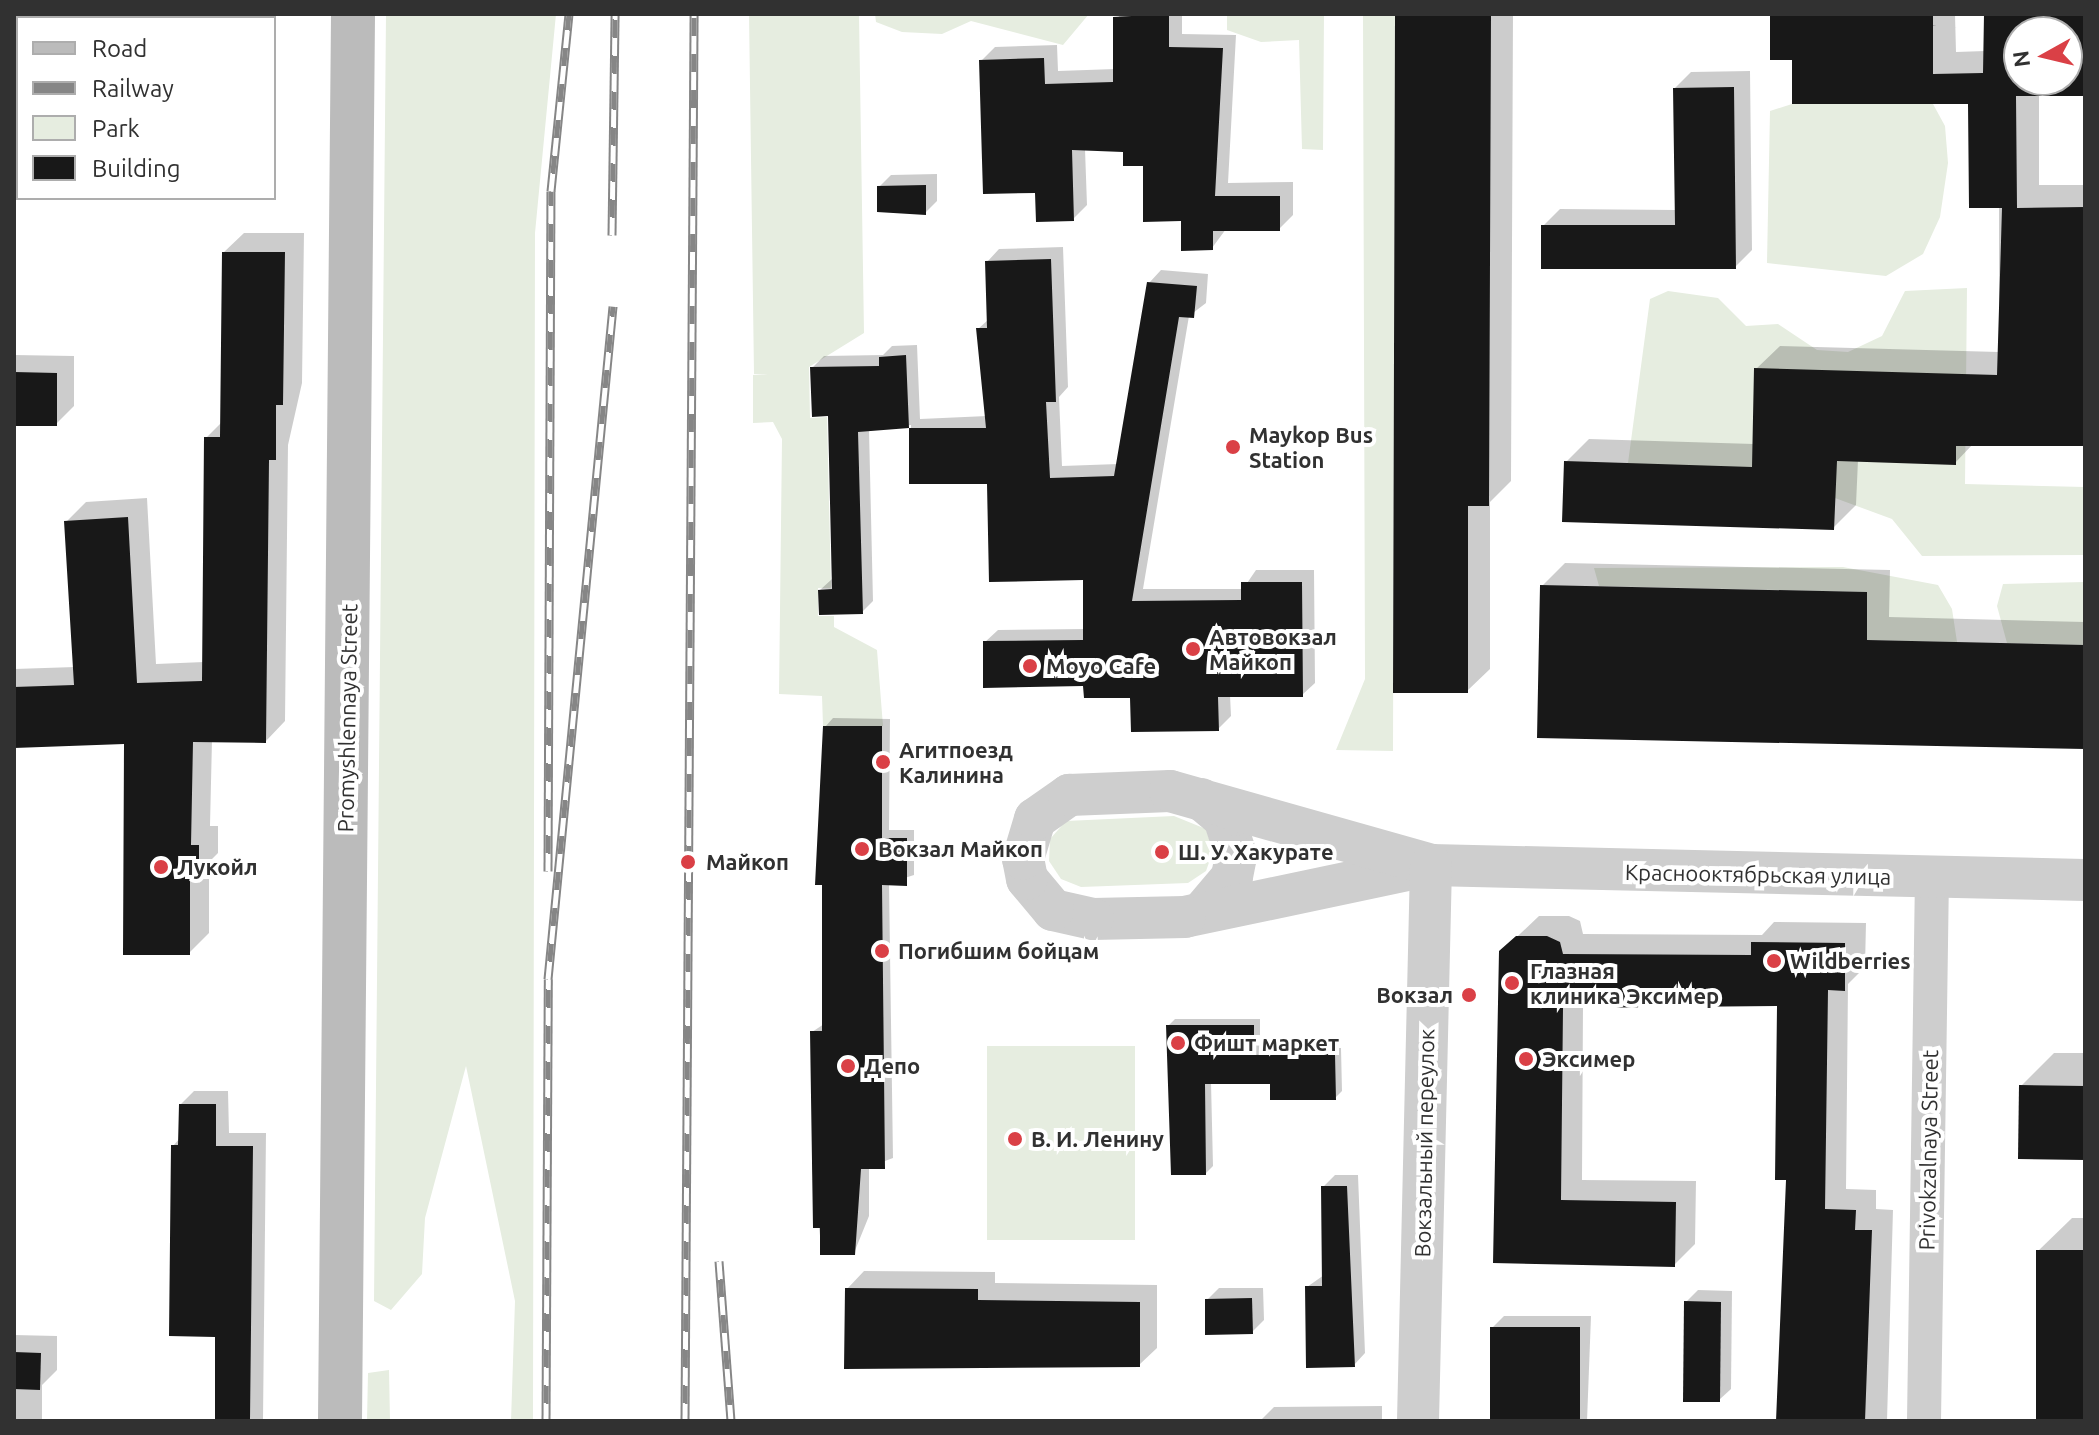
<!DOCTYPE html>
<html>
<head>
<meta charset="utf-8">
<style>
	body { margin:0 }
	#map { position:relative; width:2099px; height:1435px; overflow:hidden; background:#fff; font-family:Ubuntu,sans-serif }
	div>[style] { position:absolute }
	.green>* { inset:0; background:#e6ede0 }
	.shadow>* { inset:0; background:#0003 }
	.building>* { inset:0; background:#181818 }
	.minor>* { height:34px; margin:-17px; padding:0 17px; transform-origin:17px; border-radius:17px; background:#cecece }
	.tertiary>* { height:42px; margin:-21px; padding:0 21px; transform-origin:21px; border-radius:21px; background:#cecece }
	.secondary>* { height:44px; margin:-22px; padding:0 22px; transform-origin:22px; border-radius:22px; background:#bbb }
	.rail>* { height:9px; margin-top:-4.5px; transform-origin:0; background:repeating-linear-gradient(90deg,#fff 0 18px,#868686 0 36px); box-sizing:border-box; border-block:2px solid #868686 }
	.dots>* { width:22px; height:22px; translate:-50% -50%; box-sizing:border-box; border:4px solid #fff; border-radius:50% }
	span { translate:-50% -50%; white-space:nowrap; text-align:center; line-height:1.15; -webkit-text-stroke:8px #fff; paint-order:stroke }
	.poi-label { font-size:22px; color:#313131; font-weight:700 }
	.left { translate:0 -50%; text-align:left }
	.right { translate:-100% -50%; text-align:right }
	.street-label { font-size:22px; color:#313131 }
	.frame { position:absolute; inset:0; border:16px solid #313131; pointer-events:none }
	.legend { position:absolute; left:16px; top:16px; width:260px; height:184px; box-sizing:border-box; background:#fff; border:2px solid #adadad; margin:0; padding:10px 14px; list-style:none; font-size:24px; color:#313131 }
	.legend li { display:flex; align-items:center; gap:16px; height:40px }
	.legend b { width:40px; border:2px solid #adadad }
	.north { position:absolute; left:2003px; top:16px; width:80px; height:80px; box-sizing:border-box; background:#fff; border:2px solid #adadad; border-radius:50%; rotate:262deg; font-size:22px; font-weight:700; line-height:32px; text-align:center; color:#313131 }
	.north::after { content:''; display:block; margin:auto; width:28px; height:36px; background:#da4046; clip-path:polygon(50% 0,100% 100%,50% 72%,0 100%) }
</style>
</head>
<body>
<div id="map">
	<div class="green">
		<i style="clip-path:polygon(386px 14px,556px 14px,535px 233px,533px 1421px,511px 1421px,515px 1301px,466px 1066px,425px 1218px,422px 1274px,391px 1310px,374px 1301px)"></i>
		<i style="clip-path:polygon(749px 14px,859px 14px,864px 333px,809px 367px,810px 418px,827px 417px,831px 588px,818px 588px,818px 616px,834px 616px,834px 627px,877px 650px,883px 726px,823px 726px,822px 696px,779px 694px,782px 439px,773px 422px,753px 423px,753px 375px,768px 374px,754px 374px)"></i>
		<i style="clip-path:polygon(875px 14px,1089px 14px,1063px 45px,971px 21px,942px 34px,902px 32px,876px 22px)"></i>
		<i style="clip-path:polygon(1227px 14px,1324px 14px,1323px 150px,1302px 149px,1299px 40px,1261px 42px,1227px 30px)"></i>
		<i style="clip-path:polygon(1363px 14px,1395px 14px,1393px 751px,1336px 750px,1365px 679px)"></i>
		<i style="clip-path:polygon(1792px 104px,1933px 104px,1945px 126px,1948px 163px,1940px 217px,1923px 254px,1886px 276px,1767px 263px,1770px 111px)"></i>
		<i style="clip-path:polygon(1967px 288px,1965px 484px,2085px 487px,2085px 555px,1922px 556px,1892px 519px,1835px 498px,1628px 463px,1650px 299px,1668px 291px,1718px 298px,1746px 326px,1778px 324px,1817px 350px,1848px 352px,1882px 336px,1905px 291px)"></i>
		<i style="clip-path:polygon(1843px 567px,1938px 585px,1952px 609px,1957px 642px,1867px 640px,1867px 592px,1599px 586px,1594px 568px)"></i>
		<i style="clip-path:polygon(2085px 582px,2085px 645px,2007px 643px,1997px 606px,2003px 584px)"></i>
		<i style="clip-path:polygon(1174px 816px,1206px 829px,1213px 851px,1206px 871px,1188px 883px,1081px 887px,1061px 879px,1049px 861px,1050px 839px,1066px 821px)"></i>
		<i style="clip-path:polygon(987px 1046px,1135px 1046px,1135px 1240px,987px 1240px)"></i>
		<i style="clip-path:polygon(389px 1370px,390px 1421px,367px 1421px,368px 1373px)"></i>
	</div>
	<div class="shadow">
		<i style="clip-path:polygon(183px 14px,273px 14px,273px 18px,179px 18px)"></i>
		<i style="clip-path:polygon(1119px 14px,1182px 14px,1182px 34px,1236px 35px,1228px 183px,1293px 182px,1293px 215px,1279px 229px,1226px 229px,1212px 248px,1145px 164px,1125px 150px,1085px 149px,1087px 205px,1073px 219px,1036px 191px,981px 61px,995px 47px,1057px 45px,1058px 71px,1115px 69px)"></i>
		<i style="clip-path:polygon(1397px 14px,1513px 14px,1511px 481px,1490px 502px,1490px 669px,1467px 691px)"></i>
		<i style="clip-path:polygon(evenodd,1772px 14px,1955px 14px,1956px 52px,1985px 51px,1986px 14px,2085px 14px,2085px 94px,2039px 94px,2039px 185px,2085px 185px,2085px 444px,1973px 444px,1955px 463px,1858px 460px,1856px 505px,1833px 528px,1566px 462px,1589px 439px,1754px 444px,1756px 369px,1780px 346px,1999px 352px,1999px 206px,1970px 101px,1794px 58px,1772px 14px,2019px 32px,2067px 32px,2067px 80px,2019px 80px,2019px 32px)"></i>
		<i style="clip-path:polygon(14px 61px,18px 61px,18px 187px,14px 187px)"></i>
		<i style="clip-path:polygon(1750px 71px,1752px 250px,1735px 267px,1543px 226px,1560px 209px,1676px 210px,1675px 88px,1691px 72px)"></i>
		<i style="clip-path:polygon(937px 174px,937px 201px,925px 213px,879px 187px,891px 175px)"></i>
		<i style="clip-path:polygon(244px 233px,304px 233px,302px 383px,288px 445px,285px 721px,266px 741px,212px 740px,210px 826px,218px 826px,218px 853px,209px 862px,209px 933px,189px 953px,126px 742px,14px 746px,14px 669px,75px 667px,66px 522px,86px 502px,147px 498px,156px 664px,204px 662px,206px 438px,222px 422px,224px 252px)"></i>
		<i style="clip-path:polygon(1063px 247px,1068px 387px,1059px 397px,1062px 466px,1118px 464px,1149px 283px,1161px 270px,1208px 274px,1206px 303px,1189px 316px,1143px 589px,1243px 589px,1256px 570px,1314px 570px,1315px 683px,1302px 695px,1230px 695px,1231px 716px,1218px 729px,985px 642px,998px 630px,1085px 629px,1085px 578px,989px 482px,911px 482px,911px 425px,869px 429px,873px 601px,862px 612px,820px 590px,832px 579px,830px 414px,812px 368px,824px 356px,883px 355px,892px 346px,917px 345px,920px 419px,987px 416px,978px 329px,989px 319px,987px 262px,999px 249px)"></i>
		<i style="clip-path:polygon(14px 355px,74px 356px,74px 406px,56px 424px,14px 424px)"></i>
		<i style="clip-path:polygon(1565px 563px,1890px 570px,1889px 617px,2085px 622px,2085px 747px,1542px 586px)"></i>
		<i style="clip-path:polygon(833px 718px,890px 719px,889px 830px,914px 830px,914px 875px,889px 883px,893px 1158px,869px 1167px,869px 1216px,854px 1253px,822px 1253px,812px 1168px,812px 1032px,824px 1024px,825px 727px)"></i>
		<i style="clip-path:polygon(1539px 916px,1569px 916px,1580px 921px,1583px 934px,1762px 935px,1774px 922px,1866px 923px,1865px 967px,1848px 984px,1846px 1189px,1876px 1190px,1876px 1209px,1893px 1210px,1887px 1421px,1778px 1421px,1788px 1178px,1779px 1004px,1583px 1006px,1582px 1180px,1696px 1181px,1695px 1244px,1674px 1265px,1495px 1261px,1501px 952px)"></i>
		<i style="clip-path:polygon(1175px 1019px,1260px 1019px,1260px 1049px,1341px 1048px,1342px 1091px,1335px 1098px,1272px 1082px,1211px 1082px,1213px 1166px,1206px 1173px,1168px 1026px)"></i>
		<i style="clip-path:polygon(2054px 1053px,2085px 1053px,2085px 1158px,2021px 1086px)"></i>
		<i style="clip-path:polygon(194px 1091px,228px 1091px,229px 1133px,266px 1133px,263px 1421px,217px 1421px,217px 1335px,173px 1146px,180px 1138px,181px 1104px)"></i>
		<i style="clip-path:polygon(1335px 1175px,1358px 1175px,1365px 1353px,1354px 1365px,1307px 1287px,1324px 1275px,1323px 1187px)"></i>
		<i style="clip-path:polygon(2072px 1218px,2085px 1218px,2085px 1421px,2038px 1421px,2038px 1251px)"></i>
		<i style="clip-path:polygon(864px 1271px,995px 1272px,995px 1283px,1157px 1285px,1157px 1348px,1139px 1365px,847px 1289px)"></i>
		<i style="clip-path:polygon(1219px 1288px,1263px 1288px,1264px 1320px,1252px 1332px,1207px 1300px)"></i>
		<i style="clip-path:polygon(1698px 1290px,1732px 1291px,1731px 1389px,1719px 1400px,1686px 1302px)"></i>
		<i style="clip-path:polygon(1504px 1316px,1591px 1316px,1587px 1421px,1492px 1421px,1492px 1328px)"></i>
		<i style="clip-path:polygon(14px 1335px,57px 1336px,57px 1370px,42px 1385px,42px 1421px,14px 1421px)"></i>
		<i style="clip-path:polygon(1382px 1406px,1382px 1421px,1260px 1421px,1274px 1407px)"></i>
	</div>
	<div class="building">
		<i style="clip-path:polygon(1169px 14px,1169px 47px,1223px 48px,1215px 196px,1280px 196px,1280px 231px,1213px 231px,1213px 250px,1181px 251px,1181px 221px,1143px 222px,1143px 166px,1123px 166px,1123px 152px,1072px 150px,1074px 221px,1036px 222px,1035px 193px,983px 194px,979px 60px,1044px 58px,1045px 84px,1113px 82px,1113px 17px)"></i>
		<i style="clip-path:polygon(1395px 14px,1491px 14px,1489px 506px,1468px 506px,1468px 693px,1393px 693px)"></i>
		<i style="clip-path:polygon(evenodd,1770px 14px,1933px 14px,1933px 74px,1983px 73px,1984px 14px,2085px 14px,2085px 96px,2016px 96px,2017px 208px,2085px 207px,2085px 446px,1956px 446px,1956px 465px,1837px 461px,1834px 530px,1562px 522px,1564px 461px,1752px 467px,1754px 368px,1997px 375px,2002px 208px,1969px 208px,1968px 104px,1792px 104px,1792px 60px,1770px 60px,1770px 14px,2019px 32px,2067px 32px,2067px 80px,2019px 80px,2019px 32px)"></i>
		<i style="clip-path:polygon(1734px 87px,1736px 269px,1541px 269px,1541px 225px,1675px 225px,1673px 88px)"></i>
		<i style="clip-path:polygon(926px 185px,926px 215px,877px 212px,877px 186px)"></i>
		<i style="clip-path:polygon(222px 252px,285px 252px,283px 405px,276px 405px,276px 460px,269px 460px,266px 743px,193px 742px,191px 845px,199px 845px,199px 874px,190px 874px,190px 955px,123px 955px,124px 744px,14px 748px,14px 687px,74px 685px,64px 521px,128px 517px,137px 683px,202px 681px,204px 437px,220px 437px)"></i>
		<i style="clip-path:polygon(1051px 259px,1056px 402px,1046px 402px,1050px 478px,1114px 476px,1147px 282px,1197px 286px,1194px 318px,1179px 317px,1132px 601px,1241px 600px,1241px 582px,1302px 582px,1303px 697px,1218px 697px,1219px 731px,1131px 732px,1130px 698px,1084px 698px,1083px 686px,983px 688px,983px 641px,1083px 640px,1083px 580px,989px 582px,987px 484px,909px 484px,909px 428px,986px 428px,976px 328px,987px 328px,985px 261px)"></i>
		<i style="clip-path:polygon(906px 355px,909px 428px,858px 432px,863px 614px,819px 615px,818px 590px,832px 589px,828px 416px,812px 417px,810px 367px,879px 366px,879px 357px)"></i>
		<i style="clip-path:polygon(14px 372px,57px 373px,57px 426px,14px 426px)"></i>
		<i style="clip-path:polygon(1540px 585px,1867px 592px,1867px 640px,2085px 645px,2085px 749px,1537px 738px)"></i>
		<i style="clip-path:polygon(823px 726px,882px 726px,882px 838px,907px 838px,907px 886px,882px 885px,885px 1169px,861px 1169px,855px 1255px,820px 1255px,820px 1228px,813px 1228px,810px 1031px,822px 1031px,822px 885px,815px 885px)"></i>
		<i style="clip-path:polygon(1516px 936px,1547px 936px,1560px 942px,1563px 954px,1751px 955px,1751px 942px,1845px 943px,1845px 991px,1828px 990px,1825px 1209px,1856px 1210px,1855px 1230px,1872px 1230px,1865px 1421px,1776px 1421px,1786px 1180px,1775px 1180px,1777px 1006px,1563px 1008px,1561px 1200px,1676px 1202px,1675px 1267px,1493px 1263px,1499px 951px)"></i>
		<i style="clip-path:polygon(1166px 1025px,1254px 1025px,1254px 1055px,1335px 1054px,1336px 1100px,1270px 1100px,1270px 1084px,1205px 1084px,1206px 1175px,1171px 1175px)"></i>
		<i style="clip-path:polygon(2019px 1085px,2085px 1086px,2085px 1160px,2018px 1159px)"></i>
		<i style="clip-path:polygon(179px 1104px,216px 1104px,216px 1146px,253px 1146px,250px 1421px,215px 1421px,215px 1337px,169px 1336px,171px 1145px,178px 1145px)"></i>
		<i style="clip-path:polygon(1321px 1186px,1347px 1186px,1355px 1367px,1306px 1368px,1305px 1286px,1322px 1286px)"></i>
		<i style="clip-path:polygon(2036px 1250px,2085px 1250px,2085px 1421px,2036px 1421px)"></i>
		<i style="clip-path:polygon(845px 1288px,978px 1289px,978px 1300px,1140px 1302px,1140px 1367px,844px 1369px)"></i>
		<i style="clip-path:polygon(1252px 1298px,1253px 1334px,1205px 1335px,1205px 1299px)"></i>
		<i style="clip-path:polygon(1684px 1301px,1721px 1302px,1720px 1402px,1683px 1402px)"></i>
		<i style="clip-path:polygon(1490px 1327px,1580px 1327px,1580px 1421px,1490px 1421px)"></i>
		<i style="clip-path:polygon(14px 1352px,41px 1353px,40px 1390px,14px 1389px)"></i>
	</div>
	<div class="minor">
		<i style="left:1924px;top:1421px;width:543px;rotate:-89.16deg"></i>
	</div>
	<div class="tertiary">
		<i style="left:1201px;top:799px;width:30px;rotate:40deg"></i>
		<i style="left:1224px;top:818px;width:40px;rotate:72deg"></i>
		<i style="left:1236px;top:856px;width:21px;rotate:101deg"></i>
		<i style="left:1232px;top:877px;width:42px;rotate:130.2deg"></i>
		<i style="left:1431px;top:865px;width:251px;rotate:168.1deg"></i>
		<i style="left:1185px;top:917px;width:92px;rotate:178.8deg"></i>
		<i style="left:1093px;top:919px;width:41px;rotate:-167.3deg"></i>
		<i style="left:1053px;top:910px;width:40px;rotate:-130deg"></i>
		<i style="left:1027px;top:879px;width:20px;rotate:-101deg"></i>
		<i style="left:1023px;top:859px;width:42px;rotate:-73.3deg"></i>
		<i style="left:1035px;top:819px;width:42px;rotate:-35.2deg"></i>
		<i style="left:1069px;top:795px;width:101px;rotate:-2.3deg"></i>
		<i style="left:1170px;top:791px;width:271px;rotate:15.8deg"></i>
		<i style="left:1431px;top:865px;width:654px;rotate:1.31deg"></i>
		<i style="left:1418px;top:1421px;width:556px;rotate:-88.66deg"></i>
	</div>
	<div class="secondary">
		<i style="left:340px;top:1421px;width:1407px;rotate:-89.47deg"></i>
	</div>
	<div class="rail">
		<i style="left:612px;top:235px;width:221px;rotate:-89.2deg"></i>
		<i style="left:548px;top:871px;width:680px;rotate:-89.75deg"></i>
		<i style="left:551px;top:191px;width:178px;rotate:-84.2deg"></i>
		<i style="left:719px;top:1261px;width:160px;rotate:85.7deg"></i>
		<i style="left:546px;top:1421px;width:442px;rotate:-89.7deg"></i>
		<i style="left:548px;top:979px;width:676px;rotate:-84.48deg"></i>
		<i style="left:685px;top:1421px;width:1407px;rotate:-89.63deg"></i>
	</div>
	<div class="dots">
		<i style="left:1233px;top:447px;background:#da4046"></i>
		<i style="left:1193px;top:649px;background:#da4046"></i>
		<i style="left:1030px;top:666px;background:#da4046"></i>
		<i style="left:883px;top:762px;background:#da4046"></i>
		<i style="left:862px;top:849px;background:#da4046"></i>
		<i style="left:1162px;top:852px;background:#da4046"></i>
		<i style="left:688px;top:862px;background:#da4046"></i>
		<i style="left:161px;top:867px;background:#da4046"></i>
		<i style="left:882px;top:951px;background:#da4046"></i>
		<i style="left:1774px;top:961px;background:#da4046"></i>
		<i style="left:1512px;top:983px;background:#da4046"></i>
		<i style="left:1469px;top:995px;background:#da4046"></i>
		<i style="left:1178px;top:1043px;background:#da4046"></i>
		<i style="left:1526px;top:1059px;background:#da4046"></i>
		<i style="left:848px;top:1066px;background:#da4046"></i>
		<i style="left:1015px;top:1139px;background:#da4046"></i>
	</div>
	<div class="poi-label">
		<span class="left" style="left:1249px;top:447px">Maykop Bus<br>Station</span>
		<span class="left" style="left:1209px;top:649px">Автовокзал<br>Майкоп</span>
		<span class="left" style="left:1046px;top:666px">Moyo Cafe</span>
		<span class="left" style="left:899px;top:762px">Агитпоезд<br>Калинина</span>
		<span class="left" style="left:878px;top:849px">Вокзал Майкоп</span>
		<span class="left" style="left:1178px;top:852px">Ш. У. Хакурате</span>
		<span class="left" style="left:706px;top:862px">Майкоп</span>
		<span class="left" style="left:177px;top:867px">Лукойл</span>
		<span class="left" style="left:898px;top:951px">Погибшим бойцам</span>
		<span class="left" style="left:1790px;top:961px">Wildberries</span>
		<span class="left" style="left:1530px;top:983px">Глазная<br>клиника Эксимер</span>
		<span class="right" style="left:1453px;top:995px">Вокзал</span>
		<span class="left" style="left:1194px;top:1043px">Фишт маркет</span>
		<span class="left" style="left:1542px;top:1059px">Эксимер</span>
		<span class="left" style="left:864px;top:1066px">Депо</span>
		<span class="left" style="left:1031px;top:1139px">В. И. Ленину</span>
	</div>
	<div class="street-label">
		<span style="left:347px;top:718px;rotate:-89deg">Promyshlennaya Street</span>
		<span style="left:1758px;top:874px;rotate:1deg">Краснооктябрьская улица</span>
		<span style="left:1424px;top:1143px;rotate:-89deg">Вокзальный переулок</span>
		<span style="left:1928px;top:1150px;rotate:-89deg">Privokzalnaya Street</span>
	</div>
	<div class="frame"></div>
	<ul class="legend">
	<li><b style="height:10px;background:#bbb"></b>Road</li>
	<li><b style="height:10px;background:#868686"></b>Railway</li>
	<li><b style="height:22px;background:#e6ede0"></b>Park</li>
	<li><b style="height:22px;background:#181818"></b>Building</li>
	</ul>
	<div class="north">N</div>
</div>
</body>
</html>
